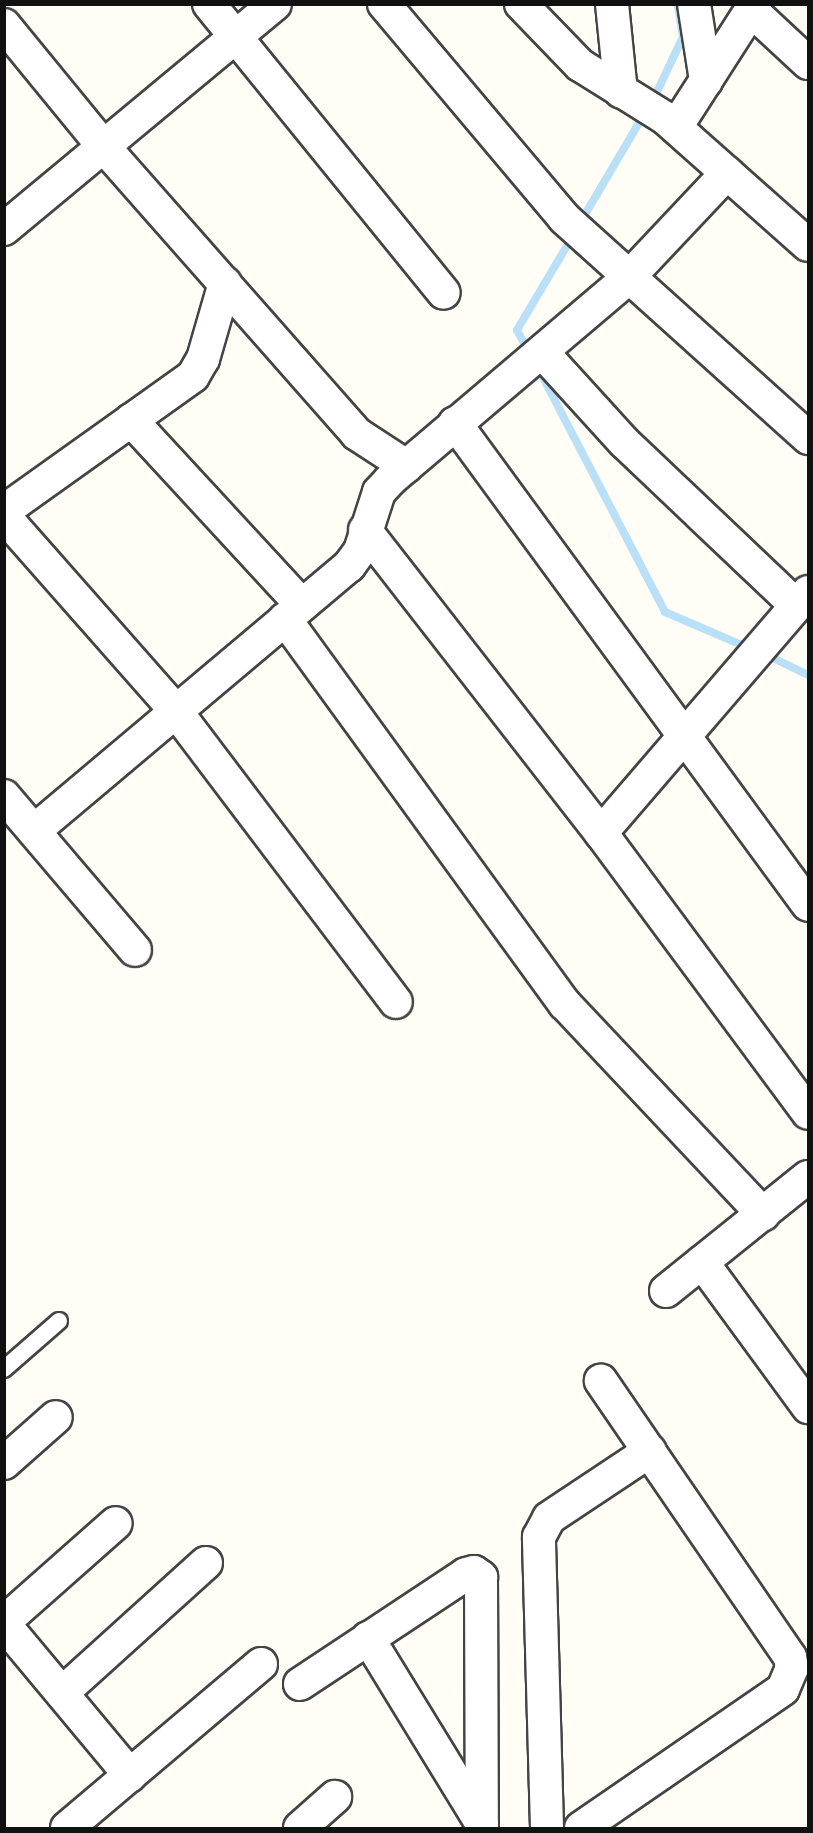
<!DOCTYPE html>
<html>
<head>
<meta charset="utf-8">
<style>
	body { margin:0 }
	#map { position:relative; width:813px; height:1833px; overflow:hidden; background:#fffdf5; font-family:"Zilla Slab",serif }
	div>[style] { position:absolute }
	.stream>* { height:8px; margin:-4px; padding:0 4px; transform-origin:4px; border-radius:4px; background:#b9e0f7 }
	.roads { filter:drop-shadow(2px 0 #444) drop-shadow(-2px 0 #444) drop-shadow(0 2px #444) drop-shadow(0 -2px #444) }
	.lane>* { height:16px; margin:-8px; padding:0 8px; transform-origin:8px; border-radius:8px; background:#fff }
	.street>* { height:32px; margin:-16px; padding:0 16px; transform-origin:16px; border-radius:16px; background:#fff }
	span { translate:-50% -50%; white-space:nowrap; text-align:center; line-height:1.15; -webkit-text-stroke:6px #fff; paint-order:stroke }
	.frame { position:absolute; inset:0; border:6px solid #111; pointer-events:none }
</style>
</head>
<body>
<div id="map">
	<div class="stream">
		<i style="left:580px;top:223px;width:150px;rotate:-59.5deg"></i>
		<i style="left:656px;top:94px;width:63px;rotate:-64.7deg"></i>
		<i style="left:683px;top:37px;width:33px;rotate:-99deg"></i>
		<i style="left:529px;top:352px;width:25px;rotate:-119deg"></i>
		<i style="left:517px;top:330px;width:112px;rotate:-59.3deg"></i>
		<i style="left:537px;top:366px;width:277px;rotate:62.5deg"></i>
		<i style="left:665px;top:612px;width:94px;rotate:23.3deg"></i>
		<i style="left:763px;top:653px;width:50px;rotate:26.1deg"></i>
	</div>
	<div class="roads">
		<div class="lane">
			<i style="left:4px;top:1369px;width:73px;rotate:-41.1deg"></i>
		</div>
		<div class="street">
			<i style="left:209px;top:4px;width:372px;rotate:50.9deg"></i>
			<i style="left:384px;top:4px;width:280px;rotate:49.9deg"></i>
			<i style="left:564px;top:218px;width:329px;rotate:42deg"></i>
			<i style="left:521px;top:4px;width:85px;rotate:46deg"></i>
			<i style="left:580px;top:65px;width:100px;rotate:31.9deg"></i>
			<i style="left:665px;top:118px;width:191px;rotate:41.6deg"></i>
			<i style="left:612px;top:4px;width:88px;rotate:84.2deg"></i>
			<i style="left:694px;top:4px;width:78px;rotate:81.1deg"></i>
			<i style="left:751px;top:10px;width:78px;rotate:42.9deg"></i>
			<i style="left:4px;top:25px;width:158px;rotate:50.7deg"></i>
			<i style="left:104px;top:147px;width:383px;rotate:48.6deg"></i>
			<i style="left:357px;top:434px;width:59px;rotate:33.1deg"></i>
			<i style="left:676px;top:127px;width:146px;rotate:-57.3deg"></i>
			<i style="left:4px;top:229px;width:352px;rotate:-39.7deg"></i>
			<i style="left:543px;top:353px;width:120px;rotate:47.7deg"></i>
			<i style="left:624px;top:442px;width:237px;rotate:43.5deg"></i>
			<i style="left:131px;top:420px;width:252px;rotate:47.3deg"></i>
			<i style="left:455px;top:423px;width:597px;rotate:53.78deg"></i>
			<i style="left:4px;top:511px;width:232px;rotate:-35.5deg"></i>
			<i style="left:193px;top:376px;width:20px;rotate:-60deg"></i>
			<i style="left:203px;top:359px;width:79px;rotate:-73.9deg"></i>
			<i style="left:4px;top:516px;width:259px;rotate:48.6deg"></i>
			<i style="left:175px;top:710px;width:366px;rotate:52.9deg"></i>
			<i style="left:365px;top:530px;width:384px;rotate:52.1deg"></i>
			<i style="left:601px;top:833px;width:348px;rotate:53.5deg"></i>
			<i style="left:285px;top:619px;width:476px;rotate:54deg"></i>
			<i style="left:565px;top:1004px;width:289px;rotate:46.7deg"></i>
			<i style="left:4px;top:796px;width:202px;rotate:49.6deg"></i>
			<i style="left:34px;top:831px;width:412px;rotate:-40.1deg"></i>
			<i style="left:349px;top:566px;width:19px;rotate:-54deg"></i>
			<i style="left:360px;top:551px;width:62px;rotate:-72.1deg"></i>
			<i style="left:379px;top:492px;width:16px;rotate:-47deg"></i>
			<i style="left:390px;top:480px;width:314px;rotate:-40.3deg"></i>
			<i style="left:629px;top:277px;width:143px;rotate:-46.7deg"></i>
			<i style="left:601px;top:833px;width:318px;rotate:-49.3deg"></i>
			<i style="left:702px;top:1262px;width:180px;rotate:53.8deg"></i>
			<i style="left:666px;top:1291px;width:182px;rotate:-38.8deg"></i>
			<i style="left:4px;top:1463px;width:69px;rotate:-41.5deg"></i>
			<i style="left:4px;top:1622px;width:149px;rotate:-41.5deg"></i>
			<i style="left:4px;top:1624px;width:197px;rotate:50.2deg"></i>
			<i style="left:368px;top:1638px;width:218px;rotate:58.5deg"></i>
			<i style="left:300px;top:1684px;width:199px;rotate:-33.5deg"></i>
			<i style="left:466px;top:1574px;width:8px;rotate:-14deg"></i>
			<i style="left:474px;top:1572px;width:9px;rotate:36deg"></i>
			<i style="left:481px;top:1577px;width:251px;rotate:89.8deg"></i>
			<i style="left:62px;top:1693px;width:194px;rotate:-42.1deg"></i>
			<i style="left:67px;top:1828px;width:254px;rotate:-40.2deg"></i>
			<i style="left:300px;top:1828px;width:47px;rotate:-41.5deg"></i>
			<i style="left:547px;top:1828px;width:291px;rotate:-91.6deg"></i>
			<i style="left:539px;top:1537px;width:21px;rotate:-62deg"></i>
			<i style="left:549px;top:1518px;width:121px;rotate:-33.6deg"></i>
			<i style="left:581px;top:1828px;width:245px;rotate:-34.5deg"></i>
			<i style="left:783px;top:1689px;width:23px;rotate:-67deg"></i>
			<i style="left:792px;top:1668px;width:11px;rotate:-100deg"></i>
			<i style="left:790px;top:1657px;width:335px;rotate:-124.4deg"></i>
		</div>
	</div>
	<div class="frame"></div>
</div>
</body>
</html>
